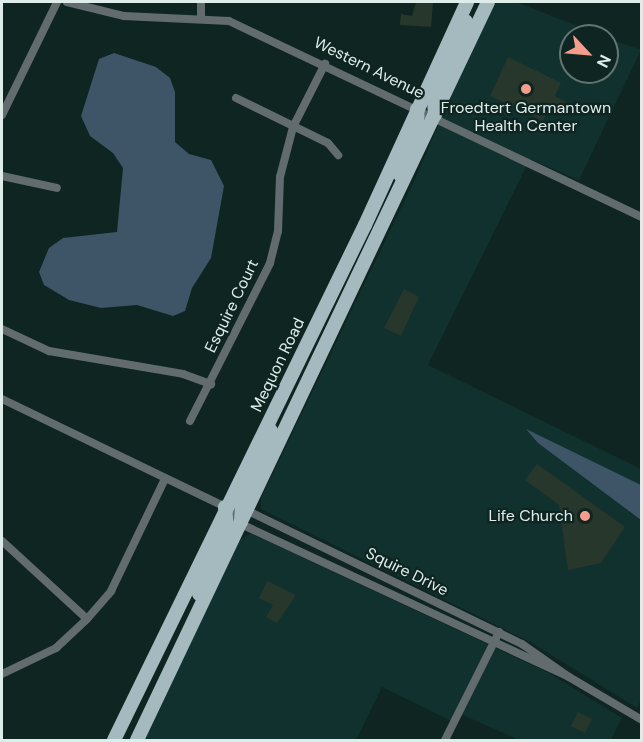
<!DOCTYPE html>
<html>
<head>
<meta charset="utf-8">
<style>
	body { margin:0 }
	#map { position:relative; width:643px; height:742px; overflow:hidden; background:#0f2522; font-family:"DM Sans",sans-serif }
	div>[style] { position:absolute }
	.built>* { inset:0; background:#10312d }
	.water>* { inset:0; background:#3e5467 }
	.building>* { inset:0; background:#27372b }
	.street>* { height:8px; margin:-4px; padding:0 4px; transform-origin:4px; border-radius:4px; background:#626c6f }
	.primary>* { height:14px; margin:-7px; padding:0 7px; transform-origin:7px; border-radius:7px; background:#a5babf }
	.dots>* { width:16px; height:16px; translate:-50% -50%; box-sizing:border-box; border:3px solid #0f2522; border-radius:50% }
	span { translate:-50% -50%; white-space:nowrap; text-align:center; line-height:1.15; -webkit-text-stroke:4.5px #0f2522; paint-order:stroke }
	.street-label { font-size:16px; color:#dfedea }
	.poi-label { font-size:16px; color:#dfedea }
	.right { translate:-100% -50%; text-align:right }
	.frame { position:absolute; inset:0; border:3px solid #dfedea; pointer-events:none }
	.north { position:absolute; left:559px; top:24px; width:60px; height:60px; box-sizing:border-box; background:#0f2522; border:2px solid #627572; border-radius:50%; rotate:116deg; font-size:16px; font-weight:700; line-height:24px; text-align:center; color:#dfedea }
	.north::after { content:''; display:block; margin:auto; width:21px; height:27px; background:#f49d8c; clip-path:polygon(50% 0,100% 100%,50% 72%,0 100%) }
</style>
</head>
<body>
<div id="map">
	<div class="built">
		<i style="clip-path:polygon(492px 2px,516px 2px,603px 36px,571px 36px,571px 72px,607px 72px,607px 38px,641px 50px,579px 180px,530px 159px,428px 365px,641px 469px,642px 698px,637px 708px,532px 643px,261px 509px,261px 498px,415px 179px)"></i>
		<i style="clip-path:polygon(251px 533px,549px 673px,622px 718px,611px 740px,519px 740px,456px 712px,451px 721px,382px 687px,356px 740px,144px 740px,240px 540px)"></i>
	</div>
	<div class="water">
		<i style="clip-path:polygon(114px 53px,156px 67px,170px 78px,175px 92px,175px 142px,189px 154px,211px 160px,224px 186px,211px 258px,192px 288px,185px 311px,173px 316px,137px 305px,101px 308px,69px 300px,44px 285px,39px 272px,49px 248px,63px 238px,117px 232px,123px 168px,113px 153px,90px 136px,81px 116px,99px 59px)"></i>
		<i style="clip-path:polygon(526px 429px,641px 485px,641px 520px,538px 443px)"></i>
	</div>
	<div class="building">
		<i style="clip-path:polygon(416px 2px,433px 2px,431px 27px,400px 25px,401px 14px,412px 16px)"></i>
		<i style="clip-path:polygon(508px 57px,561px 83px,555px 96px,566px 102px,563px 109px,551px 104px,543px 121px,490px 96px)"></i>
		<i style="clip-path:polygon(404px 289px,419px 297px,401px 336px,384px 328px)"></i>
		<i style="clip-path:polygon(537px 464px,625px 527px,601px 563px,568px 570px,559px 505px,525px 480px)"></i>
		<i style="clip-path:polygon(267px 581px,296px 595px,277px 623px,266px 617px,273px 605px,259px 598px)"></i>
		<i style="clip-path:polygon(578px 712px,592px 719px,585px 733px,571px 726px)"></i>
	</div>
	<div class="street">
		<i style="left:67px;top:2px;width:59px;rotate:13.8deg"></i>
		<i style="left:124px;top:16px;width:105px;rotate:2.7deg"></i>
		<i style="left:229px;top:21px;width:457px;rotate:25.4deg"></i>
		<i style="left:201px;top:17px;width:15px;rotate:-90deg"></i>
		<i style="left:236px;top:98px;width:102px;rotate:26.1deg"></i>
		<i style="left:328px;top:143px;width:16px;rotate:50deg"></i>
		<i style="left:2px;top:115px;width:126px;rotate:-64deg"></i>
		<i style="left:2px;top:176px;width:56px;rotate:12.3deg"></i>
		<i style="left:2px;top:329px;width:52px;rotate:25.1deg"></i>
		<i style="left:49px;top:351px;width:136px;rotate:9.7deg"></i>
		<i style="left:183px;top:374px;width:30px;rotate:20deg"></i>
		<i style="left:2px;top:399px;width:248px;rotate:25.8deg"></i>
		<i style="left:225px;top:507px;width:23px;rotate:10deg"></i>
		<i style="left:248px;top:511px;width:305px;rotate:25.9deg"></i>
		<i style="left:522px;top:644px;width:57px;rotate:35.1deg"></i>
		<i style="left:190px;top:421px;width:177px;rotate:-63.1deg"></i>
		<i style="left:270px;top:263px;width:33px;rotate:-76deg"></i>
		<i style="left:278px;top:231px;width:54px;rotate:-87.9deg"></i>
		<i style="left:280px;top:177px;width:52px;rotate:-75.4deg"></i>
		<i style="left:293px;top:127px;width:71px;rotate:-63.1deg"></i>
		<i style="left:225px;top:508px;width:23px;rotate:45deg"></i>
		<i style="left:241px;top:524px;width:362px;rotate:25deg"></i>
		<i style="left:569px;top:677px;width:85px;rotate:30.5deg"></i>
		<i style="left:2px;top:541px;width:115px;rotate:42.5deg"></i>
		<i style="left:2px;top:674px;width:60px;rotate:-25.7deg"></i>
		<i style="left:56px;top:648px;width:42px;rotate:-43.1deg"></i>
		<i style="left:87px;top:619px;width:37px;rotate:-49deg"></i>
		<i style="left:111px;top:591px;width:124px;rotate:-64.3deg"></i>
		<i style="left:445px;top:740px;width:121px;rotate:-63.4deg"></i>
	</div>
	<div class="primary">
		<i style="left:435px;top:115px;width:14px;rotate:-94deg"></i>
		<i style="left:434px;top:101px;width:86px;rotate:-68.2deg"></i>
		<i style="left:400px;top:175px;width:46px;rotate:-66.8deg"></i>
		<i style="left:418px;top:133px;width:24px;rotate:-92deg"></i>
		<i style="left:241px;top:522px;width:26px;rotate:-86deg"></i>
		<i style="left:243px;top:496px;width:71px;rotate:-66.7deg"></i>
		<i style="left:199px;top:594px;width:70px;rotate:-66.4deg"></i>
		<i style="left:227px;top:530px;width:23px;rotate:-95deg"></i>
		<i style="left:114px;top:740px;width:573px;rotate:-64.02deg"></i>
		<i style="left:365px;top:225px;width:245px;rotate:-65.4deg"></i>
		<i style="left:137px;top:740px;width:817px;rotate:-64.56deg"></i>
	</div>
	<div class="dots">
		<i style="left:526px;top:89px;background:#f49d8c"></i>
		<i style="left:585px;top:516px;background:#f49d8c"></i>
	</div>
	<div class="street-label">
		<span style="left:369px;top:68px;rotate:26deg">Western Avenue</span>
		<span style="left:232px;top:306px;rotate:-64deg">Esquire Court</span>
		<span style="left:278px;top:365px;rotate:-64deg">Mequon Road</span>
		<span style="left:407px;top:572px;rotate:26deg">Squire Drive</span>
	</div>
	<div class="poi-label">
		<span style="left:526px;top:117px">Froedtert Germantown<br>Health Center</span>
		<span class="right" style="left:573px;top:516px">Life Church</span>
	</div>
	<div class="frame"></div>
	<div class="north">N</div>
</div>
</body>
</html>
